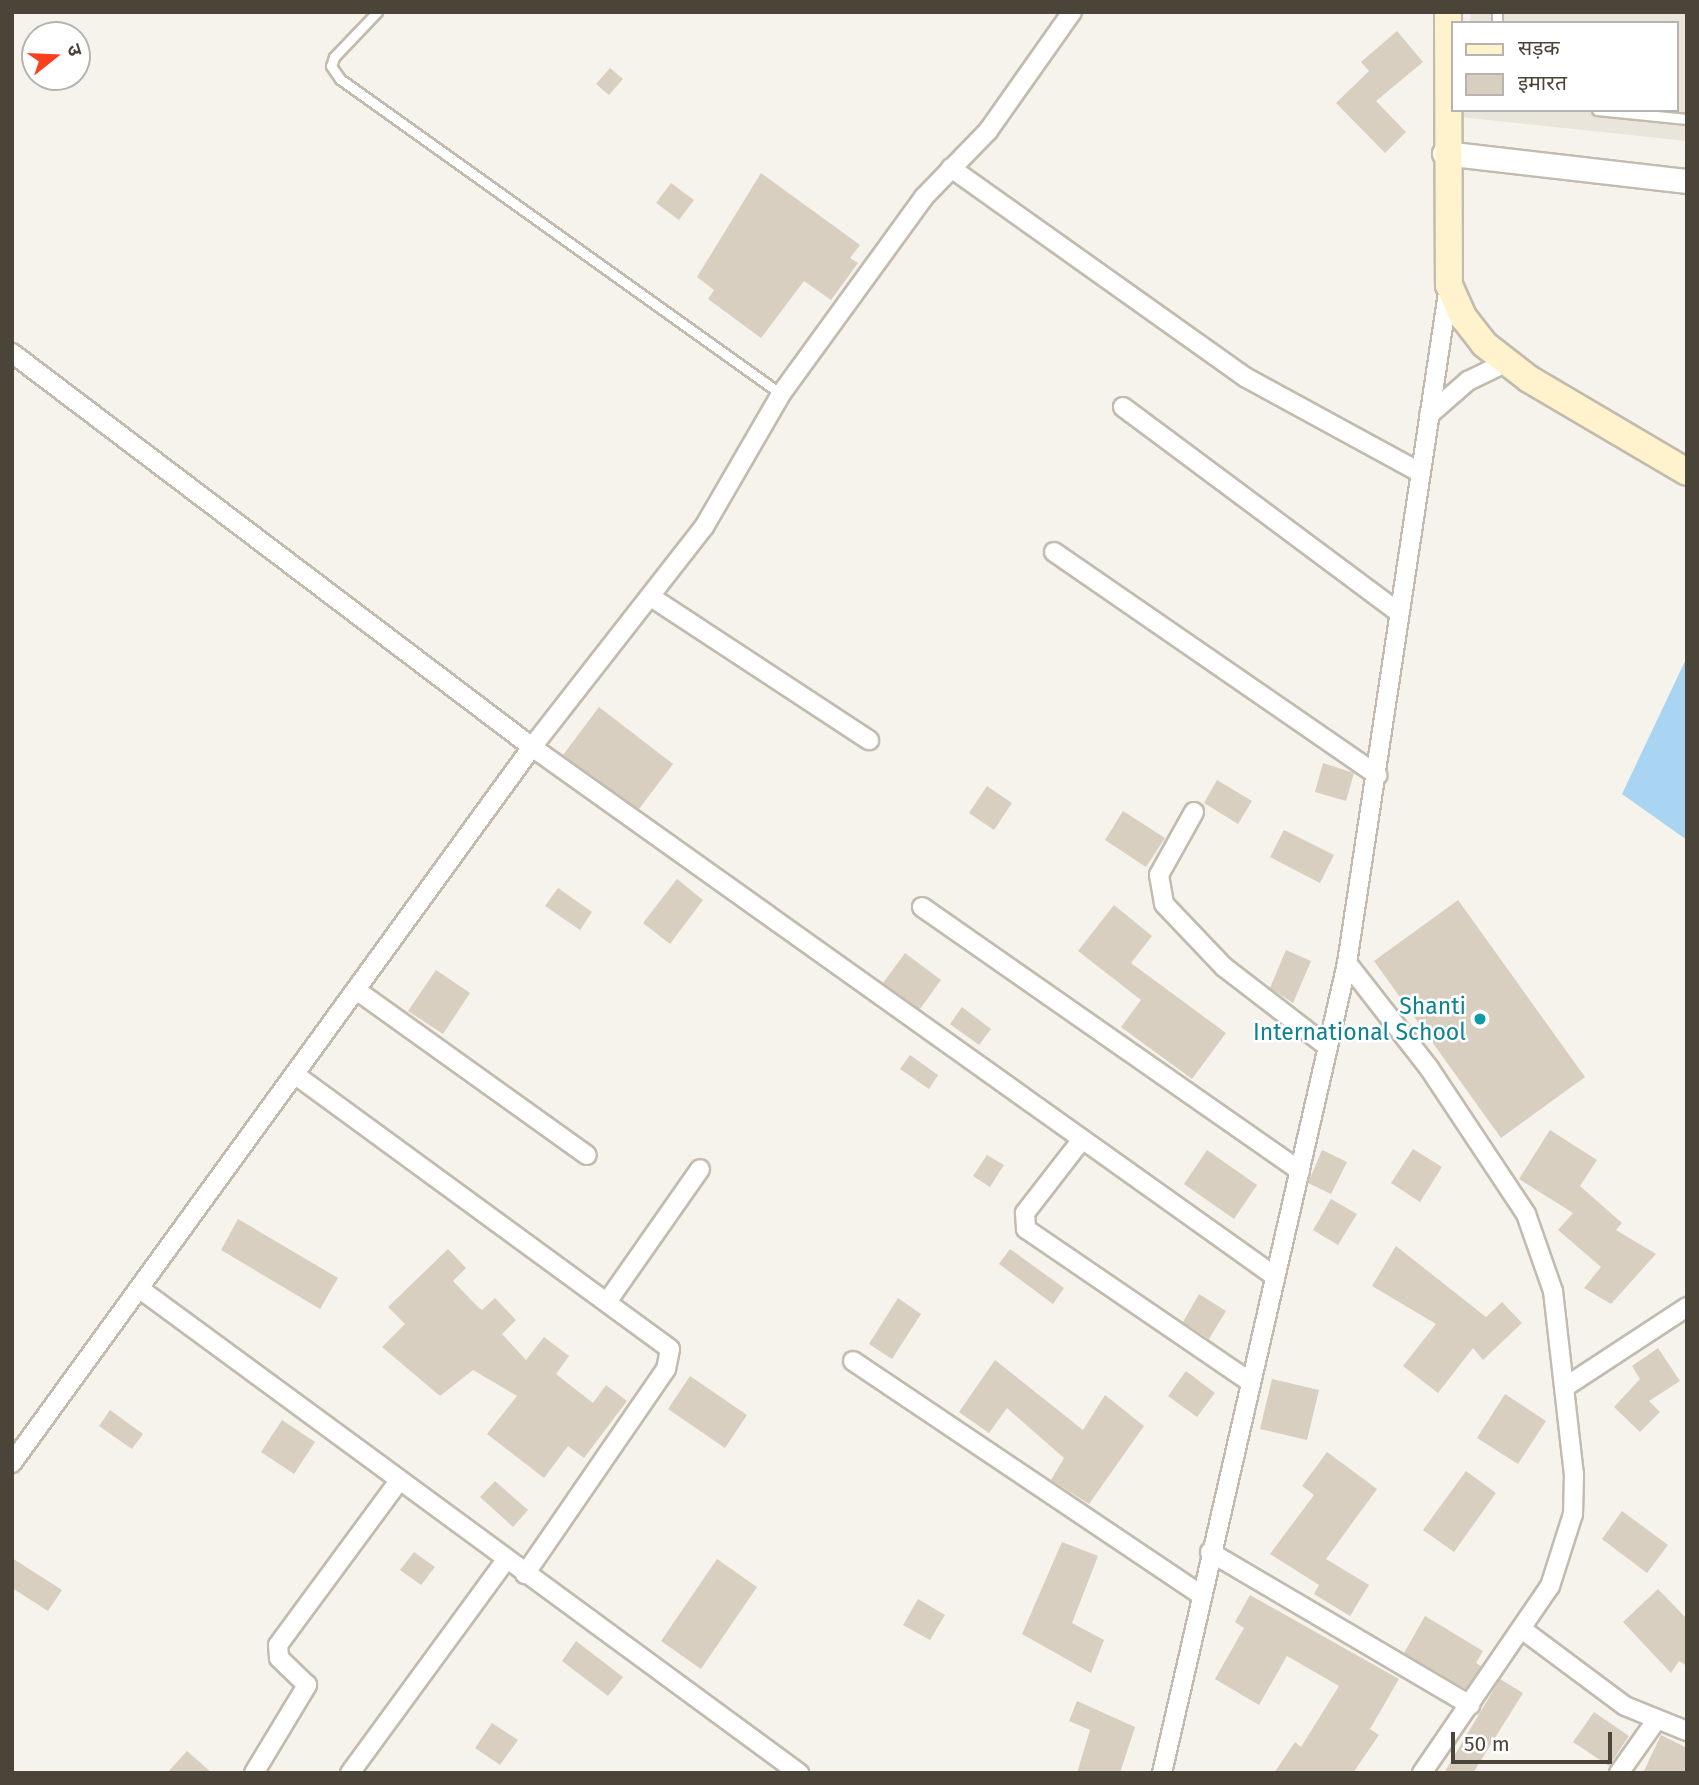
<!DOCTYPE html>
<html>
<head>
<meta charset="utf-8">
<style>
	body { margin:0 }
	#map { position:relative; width:1699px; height:1785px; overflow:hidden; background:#f6f3ec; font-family:"Fira Sans","Noto Sans Devanagari",sans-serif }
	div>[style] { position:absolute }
	.residential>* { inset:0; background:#eae5da }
	.water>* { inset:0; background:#a9d4f2 }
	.building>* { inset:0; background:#d8cfc1 }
	.roads { filter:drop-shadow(2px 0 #c2bbae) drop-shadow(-2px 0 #c2bbae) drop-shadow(0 2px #c2bbae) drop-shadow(0 -2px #c2bbae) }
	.service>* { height:9px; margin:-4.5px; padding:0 4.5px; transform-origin:4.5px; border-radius:4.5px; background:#fff }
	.minor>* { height:18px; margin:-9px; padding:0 9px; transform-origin:9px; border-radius:9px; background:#fff }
	.tertiary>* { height:23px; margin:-11.5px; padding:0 11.5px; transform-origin:11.5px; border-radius:11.5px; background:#fff }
	.secondary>* { height:26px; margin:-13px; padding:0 13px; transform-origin:13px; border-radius:13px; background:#fff3cd }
	.dots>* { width:19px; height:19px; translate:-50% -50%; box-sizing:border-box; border:4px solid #fff; border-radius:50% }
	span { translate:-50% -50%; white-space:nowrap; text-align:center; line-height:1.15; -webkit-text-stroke:5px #fff; paint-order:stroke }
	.culture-label { font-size:23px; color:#0d838f }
	.right { translate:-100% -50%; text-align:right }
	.frame { position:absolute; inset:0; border:14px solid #4b4439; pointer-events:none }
	.legend { position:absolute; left:1451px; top:21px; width:228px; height:91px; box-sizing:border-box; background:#fff; border:2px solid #b7b4b0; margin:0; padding:9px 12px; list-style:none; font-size:21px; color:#4b4439 }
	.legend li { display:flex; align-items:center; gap:14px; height:35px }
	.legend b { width:35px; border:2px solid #b7b4b0 }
	.north { position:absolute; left:21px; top:21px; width:70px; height:70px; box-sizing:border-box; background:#fff; border:2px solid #b7b4b0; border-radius:50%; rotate:72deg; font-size:19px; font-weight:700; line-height:28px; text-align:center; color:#4b4439 }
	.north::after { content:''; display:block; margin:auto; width:24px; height:32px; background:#fc3f1d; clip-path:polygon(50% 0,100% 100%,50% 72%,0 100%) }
	.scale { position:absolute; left:1451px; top:1732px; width:161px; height:32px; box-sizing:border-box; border:4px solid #4b4439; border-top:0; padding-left:9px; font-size:21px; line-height:24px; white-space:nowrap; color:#4b4439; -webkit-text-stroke:5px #fff; paint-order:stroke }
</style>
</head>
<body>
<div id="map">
	<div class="residential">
		<i style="clip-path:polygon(1471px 12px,1687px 12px,1687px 141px,1460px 117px,1461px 110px,1676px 110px,1676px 23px,1470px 23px)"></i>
	</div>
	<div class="water">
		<i style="clip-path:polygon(1687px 657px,1687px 840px,1622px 794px)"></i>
	</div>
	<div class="building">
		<i style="clip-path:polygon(1397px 31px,1423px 62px,1376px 101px,1406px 132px,1385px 153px,1336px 103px,1369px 71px,1361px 62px)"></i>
		<i style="clip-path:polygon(610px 68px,623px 79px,609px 95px,596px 84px)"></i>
		<i style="clip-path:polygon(761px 173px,860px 245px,850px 258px,858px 263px,831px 300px,804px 281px,761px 338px,708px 299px,714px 290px,697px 277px)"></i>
		<i style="clip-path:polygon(671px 183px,694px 200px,679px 220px,656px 203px)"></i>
		<i style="clip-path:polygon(599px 707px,673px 764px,639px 809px,563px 755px)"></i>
		<i style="clip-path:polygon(1323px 763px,1354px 773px,1346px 801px,1315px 792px)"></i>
		<i style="clip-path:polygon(1217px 780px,1252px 801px,1238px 824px,1204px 803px)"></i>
		<i style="clip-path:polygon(987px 786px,1012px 803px,994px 830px,969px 813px)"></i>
		<i style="clip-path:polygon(1123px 811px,1165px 838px,1146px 867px,1105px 840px)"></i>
		<i style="clip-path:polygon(1284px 830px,1334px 855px,1320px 883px,1270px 857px)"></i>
		<i style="clip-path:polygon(677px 879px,703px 900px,670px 944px,643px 923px)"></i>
		<i style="clip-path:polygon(558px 888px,592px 912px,580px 930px,545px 906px)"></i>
		<i style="clip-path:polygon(1458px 900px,1585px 1077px,1501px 1138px,1374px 961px)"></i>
		<i style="clip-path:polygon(1114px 905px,1152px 936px,1131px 963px,1226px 1033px,1192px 1079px,1121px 1027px,1141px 1000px,1078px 951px)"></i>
		<i style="clip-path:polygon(1286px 950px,1311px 961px,1293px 1003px,1270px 988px)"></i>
		<i style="clip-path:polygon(905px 953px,941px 980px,920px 1009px,883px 983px)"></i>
		<i style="clip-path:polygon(436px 970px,470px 993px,443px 1034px,408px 1011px)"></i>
		<i style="clip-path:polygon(962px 1007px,991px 1029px,979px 1045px,950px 1024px)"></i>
		<i style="clip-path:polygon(910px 1055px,938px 1075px,929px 1089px,900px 1069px)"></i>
		<i style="clip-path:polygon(1550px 1130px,1597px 1160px,1580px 1186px,1622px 1223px,1616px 1230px,1656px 1254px,1611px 1304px,1584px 1288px,1601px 1267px,1558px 1230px,1573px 1213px,1519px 1179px)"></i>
		<i style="clip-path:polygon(1413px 1149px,1442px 1167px,1420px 1202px,1391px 1183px)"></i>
		<i style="clip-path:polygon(1207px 1150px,1257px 1185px,1234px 1219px,1184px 1184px)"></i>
		<i style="clip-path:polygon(1322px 1150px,1347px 1162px,1331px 1194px,1308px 1183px)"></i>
		<i style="clip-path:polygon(987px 1155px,1004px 1165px,990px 1187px,973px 1176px)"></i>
		<i style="clip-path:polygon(1331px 1199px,1357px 1214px,1338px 1245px,1313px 1230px)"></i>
		<i style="clip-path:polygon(238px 1219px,338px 1278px,320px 1309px,221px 1250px)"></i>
		<i style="clip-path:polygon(1396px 1246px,1486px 1317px,1502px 1302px,1522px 1323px,1483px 1360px,1473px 1348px,1438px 1393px,1403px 1366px,1436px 1324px,1372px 1286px)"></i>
		<i style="clip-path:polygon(448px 1249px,466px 1268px,453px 1281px,478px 1307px,482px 1310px,495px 1298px,516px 1320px,502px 1334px,526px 1360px,544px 1337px,569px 1356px,556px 1374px,593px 1403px,606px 1385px,627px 1401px,584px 1458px,568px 1446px,544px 1478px,487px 1434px,517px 1396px,473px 1370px,440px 1396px,382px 1347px,405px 1324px,388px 1307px)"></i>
		<i style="clip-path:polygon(1010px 1249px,1064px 1288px,1053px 1304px,999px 1264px)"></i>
		<i style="clip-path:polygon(1199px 1294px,1226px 1311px,1209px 1339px,1183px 1322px)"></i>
		<i style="clip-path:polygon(898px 1298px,921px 1314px,892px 1359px,869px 1344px)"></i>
		<i style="clip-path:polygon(1658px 1348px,1680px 1381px,1649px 1401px,1660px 1412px,1640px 1432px,1614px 1407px,1640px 1379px,1632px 1366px)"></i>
		<i style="clip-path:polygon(995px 1360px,1083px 1430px,1105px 1395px,1144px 1426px,1089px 1504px,1051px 1480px,1064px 1458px,1007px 1408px,989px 1433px,959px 1412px)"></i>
		<i style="clip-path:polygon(1186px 1371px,1215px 1393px,1197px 1417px,1168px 1396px)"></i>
		<i style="clip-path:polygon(690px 1376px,747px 1415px,725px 1448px,668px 1409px)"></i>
		<i style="clip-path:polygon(1272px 1379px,1319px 1390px,1307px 1440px,1260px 1429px)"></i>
		<i style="clip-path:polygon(1505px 1394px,1546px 1421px,1518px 1464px,1477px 1438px)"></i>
		<i style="clip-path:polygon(110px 1410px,143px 1434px,132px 1449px,99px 1426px)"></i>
		<i style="clip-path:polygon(282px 1420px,315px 1442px,294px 1474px,261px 1452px)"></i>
		<i style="clip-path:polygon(1327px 1452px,1377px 1489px,1326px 1559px,1369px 1585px,1350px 1616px,1314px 1594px,1319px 1585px,1270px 1554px,1314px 1495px,1302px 1486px)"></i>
		<i style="clip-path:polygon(1466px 1471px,1496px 1493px,1454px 1552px,1423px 1530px)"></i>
		<i style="clip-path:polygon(495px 1481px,528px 1510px,513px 1527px,480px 1497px)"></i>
		<i style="clip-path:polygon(1622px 1511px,1668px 1545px,1647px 1573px,1602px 1539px)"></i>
		<i style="clip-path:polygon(1062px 1542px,1098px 1556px,1072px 1623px,1104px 1640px,1091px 1673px,1022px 1634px)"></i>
		<i style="clip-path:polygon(414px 1552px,435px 1567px,421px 1585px,400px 1570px)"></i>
		<i style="clip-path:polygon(12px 1558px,62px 1590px,48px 1611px,12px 1588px)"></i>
		<i style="clip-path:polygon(717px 1559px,757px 1587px,701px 1669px,661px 1641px)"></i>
		<i style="clip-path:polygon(1658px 1589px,1687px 1619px,1687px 1666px,1679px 1661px,1671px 1673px,1623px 1622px)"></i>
		<i style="clip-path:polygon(1250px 1595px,1399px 1679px,1370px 1729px,1379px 1735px,1353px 1773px,1274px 1773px,1295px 1742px,1301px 1747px,1339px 1686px,1287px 1656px,1259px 1705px,1215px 1679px,1244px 1628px,1235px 1622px)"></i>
		<i style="clip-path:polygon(918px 1599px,945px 1615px,930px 1640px,903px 1625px)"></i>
		<i style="clip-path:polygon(1425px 1616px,1483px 1651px,1476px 1663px,1481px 1666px,1466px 1689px,1404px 1653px)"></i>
		<i style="clip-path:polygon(576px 1641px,623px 1677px,608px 1696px,562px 1661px)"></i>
		<i style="clip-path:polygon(1500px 1679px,1523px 1693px,1473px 1773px,1444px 1773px)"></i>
		<i style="clip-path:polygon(1077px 1701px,1135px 1727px,1120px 1773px,1077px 1773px,1090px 1730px,1069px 1721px)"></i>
		<i style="clip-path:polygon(1594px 1712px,1629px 1736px,1609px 1766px,1573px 1742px)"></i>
		<i style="clip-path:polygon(492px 1723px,518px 1740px,500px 1765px,475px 1748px)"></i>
		<i style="clip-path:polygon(1661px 1735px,1687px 1748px,1687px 1773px,1643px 1773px)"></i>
		<i style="clip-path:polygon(187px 1751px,212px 1773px,167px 1773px)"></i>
	</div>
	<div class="roads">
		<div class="service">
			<i style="left:377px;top:12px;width:62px;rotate:133.7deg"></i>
			<i style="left:334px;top:57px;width:9px;rotate:108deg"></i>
			<i style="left:331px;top:66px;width:16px;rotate:55deg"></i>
			<i style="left:340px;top:79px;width:542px;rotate:35.54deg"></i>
			<i style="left:1497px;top:23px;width:11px;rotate:-90deg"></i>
			<i style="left:1597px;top:110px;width:90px;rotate:5.7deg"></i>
		</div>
		<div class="minor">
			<i style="left:951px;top:168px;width:361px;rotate:35.4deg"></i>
			<i style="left:1245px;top:377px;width:200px;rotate:28.6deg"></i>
			<i style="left:12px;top:353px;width:652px;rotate:37.15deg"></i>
			<i style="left:532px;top:747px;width:910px;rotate:35.47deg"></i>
			<i style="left:1123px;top:407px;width:344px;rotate:36.7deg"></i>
			<i style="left:1429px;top:415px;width:52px;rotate:-41.1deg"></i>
			<i style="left:1468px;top:381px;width:41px;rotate:-25.9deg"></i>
			<i style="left:1054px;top:552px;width:393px;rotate:34.6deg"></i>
			<i style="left:651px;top:597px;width:261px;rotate:33.3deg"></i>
			<i style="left:1194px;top:812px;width:72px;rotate:119.1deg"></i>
			<i style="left:1159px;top:875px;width:29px;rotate:80deg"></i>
			<i style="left:1164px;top:904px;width:87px;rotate:46.4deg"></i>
			<i style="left:1224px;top:967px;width:131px;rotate:37.6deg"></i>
			<i style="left:922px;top:907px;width:461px;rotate:34.9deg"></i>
			<i style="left:1347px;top:963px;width:133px;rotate:52deg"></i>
			<i style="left:1429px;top:1068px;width:175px;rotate:56.4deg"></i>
			<i style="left:1526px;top:1214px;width:82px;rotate:70.7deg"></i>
			<i style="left:1553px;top:1291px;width:184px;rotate:83.5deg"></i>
			<i style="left:1574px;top:1474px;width:40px;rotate:91.4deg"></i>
			<i style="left:1573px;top:1514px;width:76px;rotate:107.7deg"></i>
			<i style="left:1550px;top:1586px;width:227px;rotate:124.4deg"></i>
			<i style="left:359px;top:992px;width:280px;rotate:35.6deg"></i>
			<i style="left:297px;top:1076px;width:462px;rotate:36.2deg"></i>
			<i style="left:670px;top:1349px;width:20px;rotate:101deg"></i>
			<i style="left:666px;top:1369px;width:249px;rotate:124.5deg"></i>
			<i style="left:1080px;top:1142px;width:90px;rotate:127.8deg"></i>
			<i style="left:1025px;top:1213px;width:16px;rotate:86deg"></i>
			<i style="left:1026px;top:1229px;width:270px;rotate:34.3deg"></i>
			<i style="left:140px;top:1289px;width:818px;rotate:36.3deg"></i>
			<i style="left:607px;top:1302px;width:162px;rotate:-55deg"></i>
			<i style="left:853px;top:1361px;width:419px;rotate:33.9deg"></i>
			<i style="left:1565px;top:1387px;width:146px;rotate:-33.3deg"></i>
			<i style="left:12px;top:1463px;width:885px;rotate:-54.01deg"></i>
			<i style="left:532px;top:747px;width:279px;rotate:-52deg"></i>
			<i style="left:704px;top:527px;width:154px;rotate:-59.9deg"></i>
			<i style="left:781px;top:394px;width:243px;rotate:-54deg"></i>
			<i style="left:924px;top:197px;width:92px;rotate:-45.9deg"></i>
			<i style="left:988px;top:131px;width:146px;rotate:-54.8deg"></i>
			<i style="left:1210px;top:1552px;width:302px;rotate:30.5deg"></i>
			<i style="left:1523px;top:1630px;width:127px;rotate:36.7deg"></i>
			<i style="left:1625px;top:1706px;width:67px;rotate:22deg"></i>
			<i style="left:254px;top:1773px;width:103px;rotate:-58.9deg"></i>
			<i style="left:307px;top:1685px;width:39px;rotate:-136deg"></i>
			<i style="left:279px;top:1658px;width:13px;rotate:-94deg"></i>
			<i style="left:278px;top:1645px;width:202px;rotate:-53.6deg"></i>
			<i style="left:350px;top:1773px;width:264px;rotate:-53.8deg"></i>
			<i style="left:1162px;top:1773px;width:831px;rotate:-77.13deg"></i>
			<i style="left:1347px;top:963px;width:685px;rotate:-81.43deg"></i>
			<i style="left:1619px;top:1773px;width:62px;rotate:-54.8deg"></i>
		</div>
		<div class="tertiary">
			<i style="left:1444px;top:153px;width:245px;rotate:6.6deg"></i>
		</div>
		<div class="secondary">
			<i style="left:1448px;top:12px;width:273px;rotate:89.8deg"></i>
			<i style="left:1449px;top:285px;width:36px;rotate:66deg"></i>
			<i style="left:1464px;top:318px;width:33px;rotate:52deg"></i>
			<i style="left:1484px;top:344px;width:57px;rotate:37.9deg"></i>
			<i style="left:1529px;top:379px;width:183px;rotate:30.5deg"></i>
		</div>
	</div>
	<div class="dots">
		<i style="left:1480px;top:1019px;background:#0f9aa8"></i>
	</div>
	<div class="culture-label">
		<span class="right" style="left:1466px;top:1019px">Shanti<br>International School</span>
	</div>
	<div class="frame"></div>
	<ul class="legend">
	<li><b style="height:9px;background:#fff3cd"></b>सड़क</li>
	<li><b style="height:19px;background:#d8cfc1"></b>इमारत</li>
	</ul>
	<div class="north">उ</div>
	<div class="scale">50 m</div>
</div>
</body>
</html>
